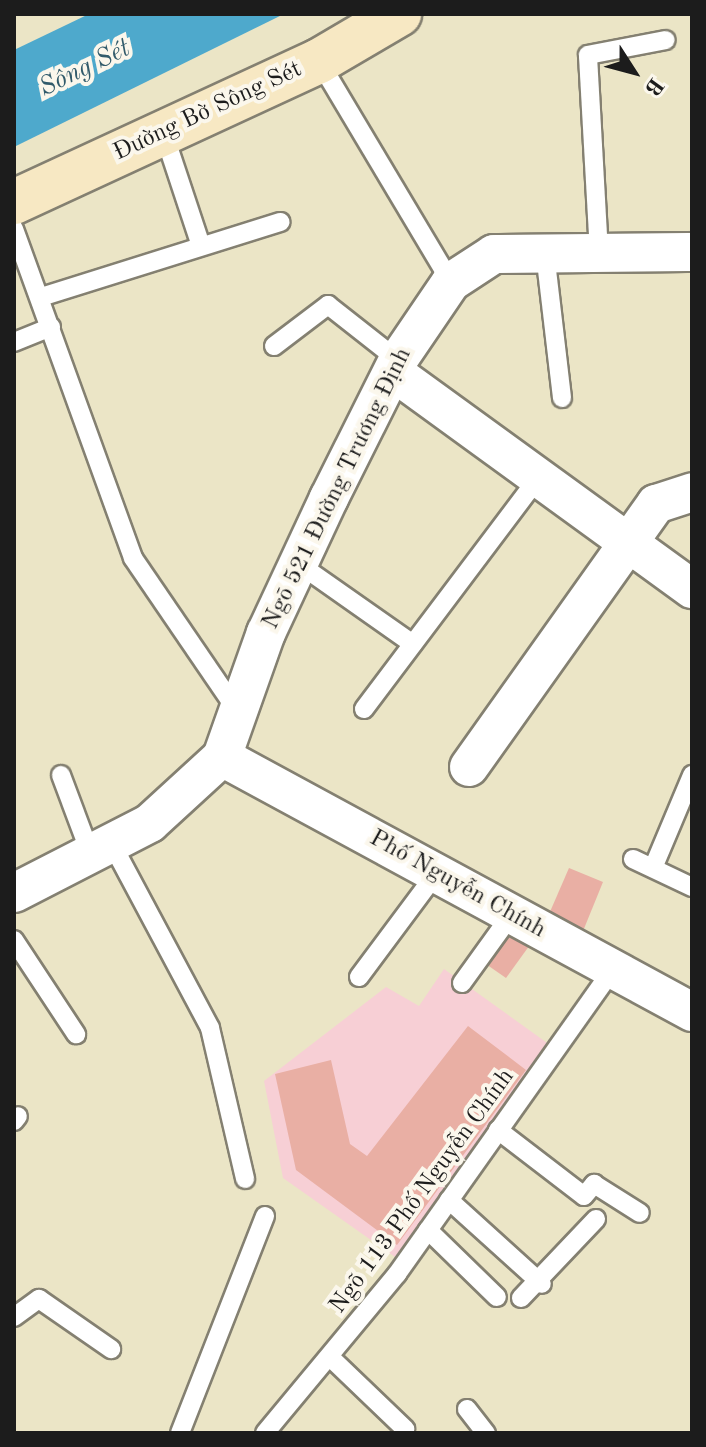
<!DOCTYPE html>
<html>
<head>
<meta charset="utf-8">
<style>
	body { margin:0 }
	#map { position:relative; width:706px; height:1447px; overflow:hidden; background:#ebe5c6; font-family:"Old Standard TT",serif }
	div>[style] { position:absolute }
	.built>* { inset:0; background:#f7cfd5 }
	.water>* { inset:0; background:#4ea9cc }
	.building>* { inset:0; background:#e9afa4 }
	.roads { filter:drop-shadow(2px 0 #848071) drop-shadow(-2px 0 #848071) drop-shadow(0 2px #848071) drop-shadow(0 -2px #848071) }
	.lane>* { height:18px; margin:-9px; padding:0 9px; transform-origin:9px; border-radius:9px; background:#fff }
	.street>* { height:38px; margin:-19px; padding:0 19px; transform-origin:19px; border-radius:19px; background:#fff }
	.secondary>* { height:44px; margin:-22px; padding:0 22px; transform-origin:22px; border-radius:22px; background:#f7e8c3 }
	span { translate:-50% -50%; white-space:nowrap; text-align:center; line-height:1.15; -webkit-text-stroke:8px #fbf7ec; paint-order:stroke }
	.street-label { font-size:24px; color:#1c1c1c }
	.water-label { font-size:26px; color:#325b6b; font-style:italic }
	.frame { position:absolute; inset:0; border:16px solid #1c1c1c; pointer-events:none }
	.north { position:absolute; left:594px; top:32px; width:80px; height:80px; -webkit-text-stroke:6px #fbf7ec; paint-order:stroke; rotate:126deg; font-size:22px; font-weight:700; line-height:32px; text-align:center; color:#1c1c1c }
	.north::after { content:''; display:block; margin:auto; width:28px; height:36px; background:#1c1c1c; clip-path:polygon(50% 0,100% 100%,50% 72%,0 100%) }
</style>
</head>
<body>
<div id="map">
	<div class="built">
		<i style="clip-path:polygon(444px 969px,550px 1045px,395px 1257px,283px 1178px,264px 1081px,386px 987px,419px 1006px)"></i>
	</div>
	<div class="water">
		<i style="clip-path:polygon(89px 14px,284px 14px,14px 147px,14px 50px)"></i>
	</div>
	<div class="building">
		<i style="clip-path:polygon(569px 868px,603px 882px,581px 936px,546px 921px)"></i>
		<i style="clip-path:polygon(509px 926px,532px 942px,506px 978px,483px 962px)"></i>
		<i style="clip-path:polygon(468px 1026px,526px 1070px,397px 1245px,296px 1170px,275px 1074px,331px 1060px,350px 1144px,367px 1156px)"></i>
	</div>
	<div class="roads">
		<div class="lane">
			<i style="left:319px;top:61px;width:257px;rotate:59.2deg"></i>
			<i style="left:163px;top:131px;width:121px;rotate:71.7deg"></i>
			<i style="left:14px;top:229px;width:350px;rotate:70.1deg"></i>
			<i style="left:133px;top:558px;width:183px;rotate:55.7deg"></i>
			<i style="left:545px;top:253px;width:146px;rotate:83.3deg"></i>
			<i style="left:599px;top:253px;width:198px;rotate:-93.2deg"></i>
			<i style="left:588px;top:55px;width:79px;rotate:-10.9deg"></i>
			<i style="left:41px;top:297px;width:251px;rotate:-17.4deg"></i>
			<i style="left:14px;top:342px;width:40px;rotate:-22deg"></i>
			<i style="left:274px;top:346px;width:68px;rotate:-37.2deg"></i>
			<i style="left:328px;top:305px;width:89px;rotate:38.2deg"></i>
			<i style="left:299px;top:564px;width:139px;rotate:35.1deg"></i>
			<i style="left:364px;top:709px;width:289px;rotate:-53deg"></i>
			<i style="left:61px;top:775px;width:89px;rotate:69.5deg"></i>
			<i style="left:113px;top:846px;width:206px;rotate:61.9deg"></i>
			<i style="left:210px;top:1028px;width:155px;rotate:76.9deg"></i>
			<i style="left:633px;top:859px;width:65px;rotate:25.4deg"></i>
			<i style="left:653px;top:868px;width:101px;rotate:-67.2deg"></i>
			<i style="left:14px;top:940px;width:113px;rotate:56.6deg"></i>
			<i style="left:359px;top:977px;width:132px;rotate:-53.3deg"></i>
			<i style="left:462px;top:983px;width:84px;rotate:-54.2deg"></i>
			<i style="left:14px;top:1121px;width:6px;rotate:-51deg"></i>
			<i style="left:498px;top:1130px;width:108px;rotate:37.5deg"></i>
			<i style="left:584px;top:1196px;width:16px;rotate:-50deg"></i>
			<i style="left:594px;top:1184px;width:54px;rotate:32.2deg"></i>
			<i style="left:449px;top:1200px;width:125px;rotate:42.1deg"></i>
			<i style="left:428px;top:1230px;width:96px;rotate:44.2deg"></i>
			<i style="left:521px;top:1298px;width:109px;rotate:-46.5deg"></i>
			<i style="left:14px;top:1317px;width:31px;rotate:-36deg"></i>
			<i style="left:39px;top:1299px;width:88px;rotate:34.8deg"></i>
			<i style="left:331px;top:1358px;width:103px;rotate:43.8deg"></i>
			<i style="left:467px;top:1409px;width:31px;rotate:52deg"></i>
			<i style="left:180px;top:1433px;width:233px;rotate:-68.6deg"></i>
			<i style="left:265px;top:1433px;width:207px;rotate:-50.3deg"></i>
			<i style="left:397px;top:1274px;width:370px;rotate:-54.7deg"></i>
		</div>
		<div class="street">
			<i style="left:396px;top:374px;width:366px;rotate:36deg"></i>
			<i style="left:222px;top:757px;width:132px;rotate:-70.5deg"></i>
			<i style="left:266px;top:633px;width:149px;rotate:-65deg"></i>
			<i style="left:329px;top:498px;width:154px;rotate:-63.4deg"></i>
			<i style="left:398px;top:360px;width:94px;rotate:-55.8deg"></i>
			<i style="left:451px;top:282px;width:51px;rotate:-33.1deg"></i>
			<i style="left:494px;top:254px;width:198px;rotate:-0.6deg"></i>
			<i style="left:222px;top:757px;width:535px;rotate:28.48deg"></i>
			<i style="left:469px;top:767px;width:323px;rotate:-54.6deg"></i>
			<i style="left:656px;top:504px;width:38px;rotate:-18deg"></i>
			<i style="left:14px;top:893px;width:153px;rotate:-27.2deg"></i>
			<i style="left:150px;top:823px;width:98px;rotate:-42.5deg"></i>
		</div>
		<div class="secondary">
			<i style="left:14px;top:202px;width:336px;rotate:-24.8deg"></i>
			<i style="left:319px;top:61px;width:93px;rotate:-30.4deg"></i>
		</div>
	</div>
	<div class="street-label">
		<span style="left:208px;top:112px;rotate:-25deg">Đường Bờ Sông Sét</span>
		<span style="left:338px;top:489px;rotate:-64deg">Ngõ 521 Đường Trương Định</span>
		<span style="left:457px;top:885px;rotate:29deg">Phố Nguyễn Chính</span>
		<span style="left:423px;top:1192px;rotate:-54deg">Ngõ 113 Phố Nguyễn Chính</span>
	</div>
	<div class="water-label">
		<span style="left:85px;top:69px;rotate:-26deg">Sông Sét</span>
	</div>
	<div class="frame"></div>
	<div class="north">B</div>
</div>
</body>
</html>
